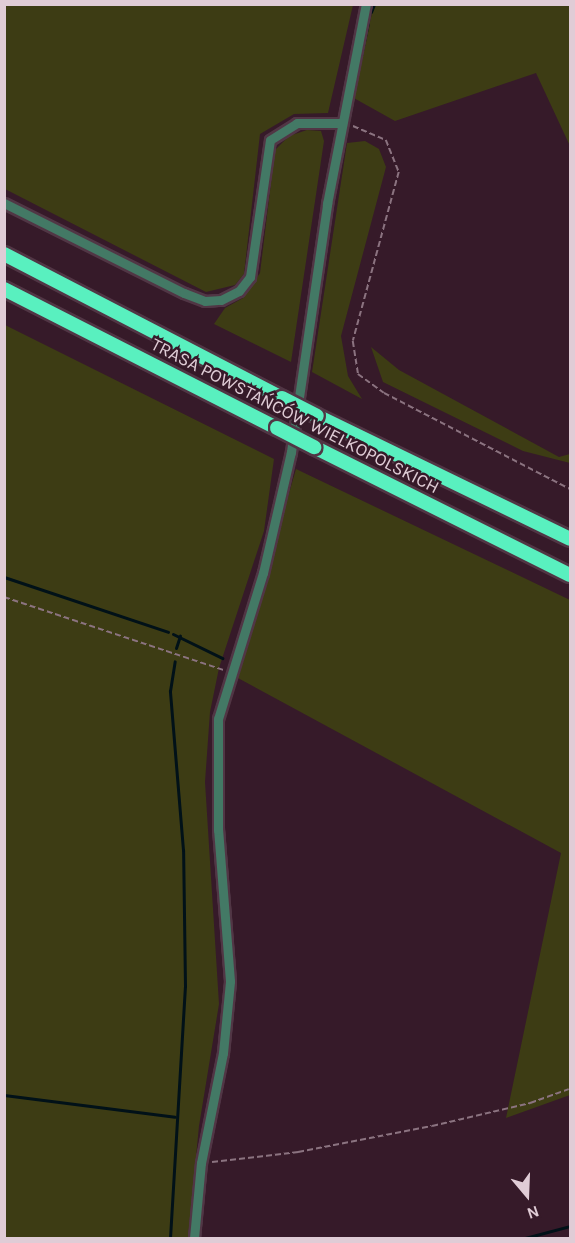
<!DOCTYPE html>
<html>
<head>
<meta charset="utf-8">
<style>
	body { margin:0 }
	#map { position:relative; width:575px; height:1243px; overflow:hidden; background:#361a29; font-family:Karla,sans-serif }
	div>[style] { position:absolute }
	.green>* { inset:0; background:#3d3c14 }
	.stream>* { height:3px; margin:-1.5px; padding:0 1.5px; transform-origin:1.5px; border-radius:1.5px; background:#011118 }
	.path>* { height:1.5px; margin-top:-0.75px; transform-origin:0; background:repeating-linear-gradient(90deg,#8b7380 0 6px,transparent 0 9px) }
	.roads { filter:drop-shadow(2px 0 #513645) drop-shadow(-2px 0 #513645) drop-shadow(0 2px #513645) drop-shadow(0 -2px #513645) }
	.minor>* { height:9px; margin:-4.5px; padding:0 4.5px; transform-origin:4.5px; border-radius:4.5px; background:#437965 }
	.highway>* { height:14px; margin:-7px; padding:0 7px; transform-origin:7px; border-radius:7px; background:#59f0bf }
	.bridges { filter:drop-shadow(2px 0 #513645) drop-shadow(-2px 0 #513645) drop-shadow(0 2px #513645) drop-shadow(0 -2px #513645) }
	.highway-bridge>* { height:14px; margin:-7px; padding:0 7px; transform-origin:7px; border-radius:7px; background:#59f0bf }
	span { translate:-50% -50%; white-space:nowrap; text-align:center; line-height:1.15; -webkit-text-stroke:5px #361a29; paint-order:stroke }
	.street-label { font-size:18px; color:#e0ccd6 }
	.frame { position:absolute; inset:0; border:6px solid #e0ccd6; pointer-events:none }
	.north { position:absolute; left:497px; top:1165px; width:60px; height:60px; -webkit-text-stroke:4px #361a29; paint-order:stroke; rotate:161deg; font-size:16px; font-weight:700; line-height:24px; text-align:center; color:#e0ccd6 }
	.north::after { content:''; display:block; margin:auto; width:21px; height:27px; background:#e0ccd6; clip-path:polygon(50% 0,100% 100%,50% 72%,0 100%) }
</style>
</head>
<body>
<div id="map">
	<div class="green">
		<i style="clip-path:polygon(4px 5px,353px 5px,328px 113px,294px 114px,260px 134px,244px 274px,235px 285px,206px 292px,5px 189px)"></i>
		<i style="clip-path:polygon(374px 5px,570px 5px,570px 146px,536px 73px,395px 121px,352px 97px)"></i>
		<i style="clip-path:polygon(307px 130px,321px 131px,324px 141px,291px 362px,214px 324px,225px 308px,243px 298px,260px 273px,275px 150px,289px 136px)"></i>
		<i style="clip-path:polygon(365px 141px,379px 149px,386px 167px,341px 336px,348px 376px,362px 399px,312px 372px,347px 143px)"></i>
		<i style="clip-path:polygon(5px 325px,274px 459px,264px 531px,219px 668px,210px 712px,205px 782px,219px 1004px,199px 1126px,188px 1238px,5px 1238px)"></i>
		<i style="clip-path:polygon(371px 347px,399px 370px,559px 457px,570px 454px,570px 463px,523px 451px,383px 382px)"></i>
		<i style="clip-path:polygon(296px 469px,570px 600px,570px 1095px,506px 1118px,561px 853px,236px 677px)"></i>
	</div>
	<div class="stream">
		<i style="left:371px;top:12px;width:9px;rotate:-69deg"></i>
		<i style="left:352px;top:98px;width:77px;rotate:-78deg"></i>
		<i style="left:4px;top:577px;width:173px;rotate:18.5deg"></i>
		<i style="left:173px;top:634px;width:55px;rotate:26.1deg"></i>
		<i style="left:176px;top:648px;width:13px;rotate:-72deg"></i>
		<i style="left:4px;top:1095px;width:172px;rotate:7.3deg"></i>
		<i style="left:170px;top:1238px;width:252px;rotate:-86.6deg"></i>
		<i style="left:185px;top:986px;width:136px;rotate:-90.8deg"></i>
		<i style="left:183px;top:850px;width:160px;rotate:-94.7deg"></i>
		<i style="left:170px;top:691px;width:30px;rotate:-81deg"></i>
		<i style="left:525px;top:1238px;width:47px;rotate:-14.9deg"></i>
	</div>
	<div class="path">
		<i style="left:353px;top:126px;width:36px;rotate:23deg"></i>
		<i style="left:386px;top:140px;width:35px;rotate:68deg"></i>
		<i style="left:399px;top:172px;width:175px;rotate:105.2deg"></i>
		<i style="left:353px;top:341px;width:33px;rotate:81deg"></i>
		<i style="left:358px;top:374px;width:32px;rotate:36deg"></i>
		<i style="left:384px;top:393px;width:209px;rotate:27.3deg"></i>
		<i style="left:4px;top:597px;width:231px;rotate:18.4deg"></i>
		<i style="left:212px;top:1162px;width:87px;rotate:-6.6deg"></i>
		<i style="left:298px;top:1152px;width:136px;rotate:-11deg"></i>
		<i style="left:432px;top:1126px;width:101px;rotate:-13.2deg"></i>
		<i style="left:530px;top:1103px;width:41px;rotate:-19.7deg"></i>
	</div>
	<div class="roads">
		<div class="minor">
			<i style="left:4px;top:203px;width:201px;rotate:26.6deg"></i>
			<i style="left:184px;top:293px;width:22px;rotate:21deg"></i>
			<i style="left:205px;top:301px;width:16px;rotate:-4deg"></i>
			<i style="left:221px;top:300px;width:20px;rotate:-27deg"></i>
			<i style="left:239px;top:291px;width:18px;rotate:-52deg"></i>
			<i style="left:250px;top:277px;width:138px;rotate:-81.7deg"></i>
			<i style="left:270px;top:140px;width:32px;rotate:-32deg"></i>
			<i style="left:297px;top:123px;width:43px"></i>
			<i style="left:194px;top:1238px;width:75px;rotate:-84.7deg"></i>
			<i style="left:201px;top:1163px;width:112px;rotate:-78.7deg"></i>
			<i style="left:223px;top:1053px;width:72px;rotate:-84.4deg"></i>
			<i style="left:230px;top:981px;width:151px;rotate:-94.5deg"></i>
			<i style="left:218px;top:830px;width:111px;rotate:-90deg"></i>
			<i style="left:218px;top:719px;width:153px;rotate:-72.9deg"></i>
			<i style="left:263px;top:573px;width:124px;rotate:-77deg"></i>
			<i style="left:291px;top:452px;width:251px;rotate:-81.7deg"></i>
			<i style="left:327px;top:204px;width:204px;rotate:-79deg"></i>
		</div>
		<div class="highway">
			<i style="left:4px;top:254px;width:313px;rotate:27.4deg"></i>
			<i style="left:4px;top:289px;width:306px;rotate:27deg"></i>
			<i style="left:317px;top:416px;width:281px;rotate:25.9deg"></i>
			<i style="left:314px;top:447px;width:286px;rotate:26.6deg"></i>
		</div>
	</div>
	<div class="bridges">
		<div class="highway-bridge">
			<i style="left:282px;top:398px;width:39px;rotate:27deg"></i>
			<i style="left:277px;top:428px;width:42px;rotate:27.2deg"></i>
		</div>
	</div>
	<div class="street-label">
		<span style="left:295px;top:416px;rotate:27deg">TRASA POWSTAŃCÓW WIELKOPOLSKICH</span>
	</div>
	<div class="frame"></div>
	<div class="north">N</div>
</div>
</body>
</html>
